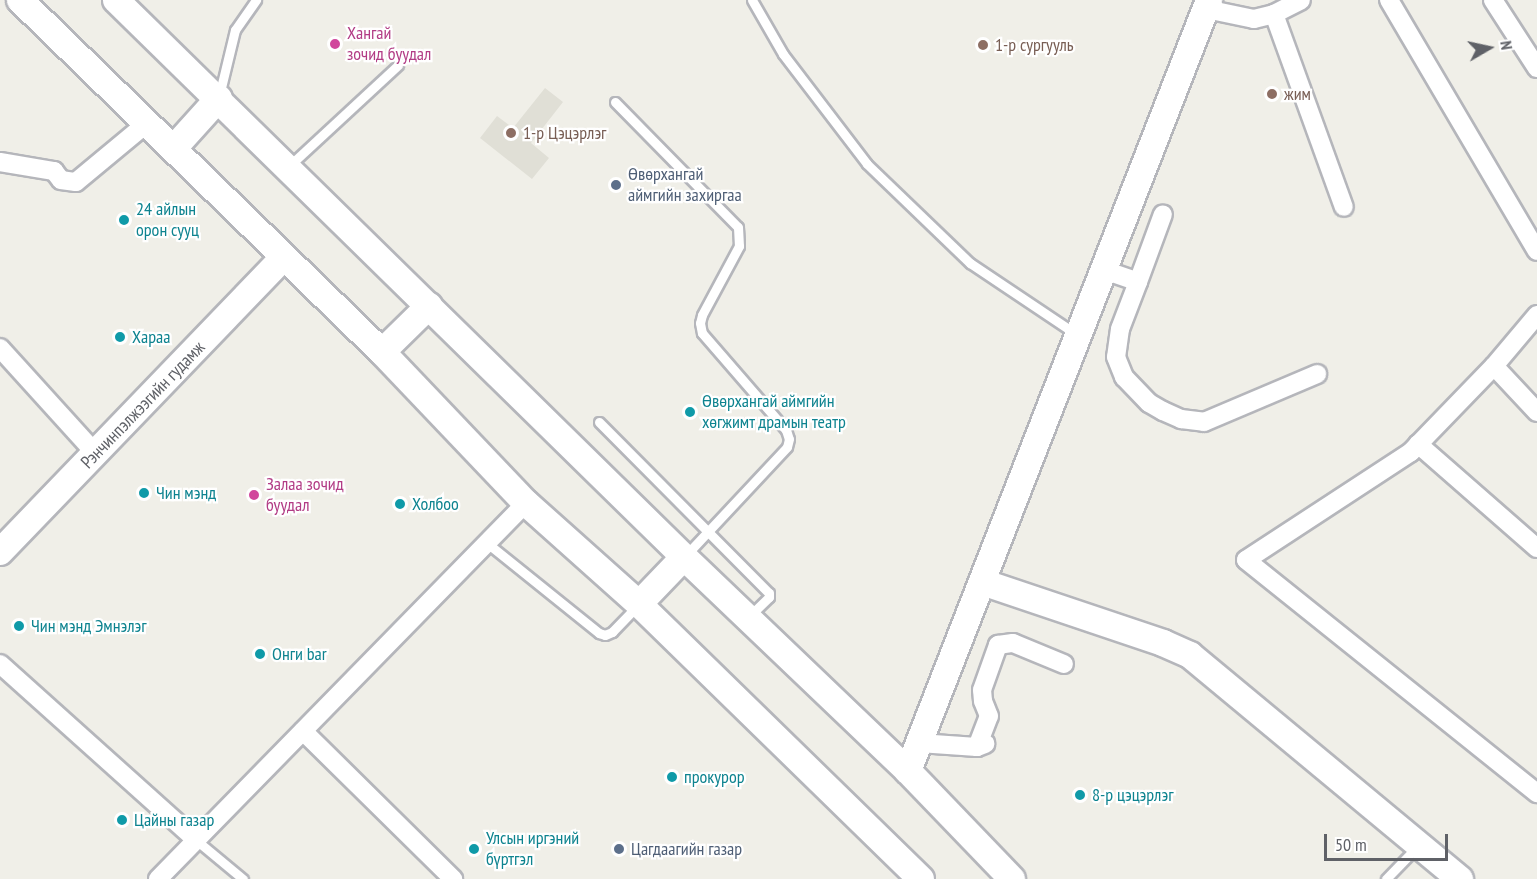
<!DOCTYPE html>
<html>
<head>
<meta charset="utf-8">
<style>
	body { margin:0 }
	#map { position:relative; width:1537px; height:879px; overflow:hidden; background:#f0efe8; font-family:"PT Sans Narrow",sans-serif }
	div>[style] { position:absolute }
	.education>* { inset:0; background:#e0dfd6 }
	.roads { filter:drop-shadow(2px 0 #b5b6bb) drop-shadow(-2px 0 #b5b6bb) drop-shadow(0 2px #b5b6bb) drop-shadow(0 -2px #b5b6bb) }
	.lane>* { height:9px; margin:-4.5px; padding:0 4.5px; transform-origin:4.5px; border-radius:4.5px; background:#fff }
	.street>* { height:18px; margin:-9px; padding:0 9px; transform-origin:9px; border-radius:9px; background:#fff }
	.secondary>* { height:26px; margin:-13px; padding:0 13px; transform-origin:13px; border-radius:13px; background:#fff }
	.dots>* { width:16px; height:16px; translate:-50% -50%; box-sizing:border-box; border:3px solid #fff; border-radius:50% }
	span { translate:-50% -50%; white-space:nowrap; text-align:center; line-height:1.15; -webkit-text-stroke:4.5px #fff; paint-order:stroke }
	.hotel-label { font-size:18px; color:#b23c85 }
	.left { translate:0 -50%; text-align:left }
	.education-label { font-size:18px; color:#785e54 }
	.service-label { font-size:18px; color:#4e5e75 }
	.culture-label { font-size:18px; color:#0d838f }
	.street-label { font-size:18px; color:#5f6167 }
	.north { position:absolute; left:1459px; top:18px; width:60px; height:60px; -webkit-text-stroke:4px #fff; paint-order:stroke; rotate:81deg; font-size:16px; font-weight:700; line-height:24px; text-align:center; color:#5f6167 }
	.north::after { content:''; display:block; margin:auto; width:21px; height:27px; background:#5f6167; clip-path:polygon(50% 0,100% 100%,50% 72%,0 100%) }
	.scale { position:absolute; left:1324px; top:834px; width:124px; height:27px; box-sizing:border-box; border:3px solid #5f6167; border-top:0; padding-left:8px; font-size:18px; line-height:21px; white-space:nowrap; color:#5f6167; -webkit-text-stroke:4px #fff; paint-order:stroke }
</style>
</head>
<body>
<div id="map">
	<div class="education">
		<i style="clip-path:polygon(545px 88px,563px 102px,531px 143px,549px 158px,532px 179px,480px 138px,497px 116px,513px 128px)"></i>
	</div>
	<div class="roads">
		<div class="lane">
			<i style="left:752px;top:0;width:62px;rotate:60.1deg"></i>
			<i style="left:783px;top:54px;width:138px;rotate:52.6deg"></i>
			<i style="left:867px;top:164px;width:143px;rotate:43.9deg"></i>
			<i style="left:970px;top:263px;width:128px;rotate:33.8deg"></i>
			<i style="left:219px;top:96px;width:68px;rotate:-76.4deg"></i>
			<i style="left:235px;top:30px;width:37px;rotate:-55deg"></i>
			<i style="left:615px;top:102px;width:175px;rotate:45.5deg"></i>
			<i style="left:738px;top:227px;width:19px;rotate:87deg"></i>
			<i style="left:739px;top:246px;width:78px;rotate:118.2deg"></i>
			<i style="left:702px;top:315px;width:8px;rotate:104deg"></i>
			<i style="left:700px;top:323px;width:10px;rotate:79deg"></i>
			<i style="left:702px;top:333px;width:128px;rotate:49.1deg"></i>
			<i style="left:786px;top:430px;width:9px;rotate:72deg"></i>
			<i style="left:789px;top:439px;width:8px;rotate:104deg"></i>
			<i style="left:787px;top:447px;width:148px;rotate:133.1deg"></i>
			<i style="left:288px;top:167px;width:150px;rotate:-42.8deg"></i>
			<i style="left:599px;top:422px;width:241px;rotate:45.2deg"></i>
			<i style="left:769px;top:593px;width:4px;rotate:90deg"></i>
			<i style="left:769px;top:597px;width:29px;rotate:136deg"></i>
			<i style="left:487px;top:543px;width:144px;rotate:38.8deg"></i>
			<i style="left:599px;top:633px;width:6px;rotate:18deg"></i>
			<i style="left:605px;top:635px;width:8px;rotate:-23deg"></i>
			<i style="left:612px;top:632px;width:36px;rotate:-46deg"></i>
			<i style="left:196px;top:840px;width:61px;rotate:39.7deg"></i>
			<i style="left:1386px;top:879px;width:46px;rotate:-45.9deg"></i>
		</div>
		<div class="street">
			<i style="left:1389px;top:0;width:291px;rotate:59.5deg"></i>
			<i style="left:1493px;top:0;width:81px;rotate:57.1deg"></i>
			<i style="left:1206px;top:9px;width:49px;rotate:11.8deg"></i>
			<i style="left:1254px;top:19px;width:21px;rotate:-14deg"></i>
			<i style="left:1274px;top:14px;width:30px;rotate:-27deg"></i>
			<i style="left:1274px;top:14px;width:205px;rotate:70.1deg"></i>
			<i style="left:0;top:162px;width:55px;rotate:9.5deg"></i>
			<i style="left:54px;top:171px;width:11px;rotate:52deg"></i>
			<i style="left:61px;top:180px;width:15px;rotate:8deg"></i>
			<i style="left:76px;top:182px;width:92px;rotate:-39.7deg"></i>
			<i style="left:1104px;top:270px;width:36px;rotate:19deg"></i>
			<i style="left:1138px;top:282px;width:72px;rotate:-69.8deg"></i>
			<i style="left:1138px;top:282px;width:50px;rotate:111deg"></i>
			<i style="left:1120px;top:329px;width:28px;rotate:98deg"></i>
			<i style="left:1116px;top:357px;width:22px;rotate:68deg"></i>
			<i style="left:1124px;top:377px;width:36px;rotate:46deg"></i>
			<i style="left:1149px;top:403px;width:16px;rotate:30deg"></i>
			<i style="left:1163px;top:411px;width:20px;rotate:24deg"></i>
			<i style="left:1181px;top:419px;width:23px;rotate:7deg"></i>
			<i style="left:1204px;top:422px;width:123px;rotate:-23deg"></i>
			<i style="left:1537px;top:315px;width:67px;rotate:130.1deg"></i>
			<i style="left:1494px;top:366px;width:120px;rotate:134deg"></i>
			<i style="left:1411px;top:452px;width:197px;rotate:146.8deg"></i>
			<i style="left:1246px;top:560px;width:373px;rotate:38.7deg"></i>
			<i style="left:0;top:348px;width:143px;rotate:47.8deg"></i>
			<i style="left:1494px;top:366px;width:63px;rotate:46.9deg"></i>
			<i style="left:1418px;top:444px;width:158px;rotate:41.2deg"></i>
			<i style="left:0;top:664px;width:263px;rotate:41.9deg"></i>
			<i style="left:303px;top:731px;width:211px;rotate:44.6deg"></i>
			<i style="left:919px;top:743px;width:58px;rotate:3.9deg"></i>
			<i style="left:977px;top:747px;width:9px;rotate:-21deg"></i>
			<i style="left:977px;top:747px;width:33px;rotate:-69deg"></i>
			<i style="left:989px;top:716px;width:16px;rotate:-112deg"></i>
			<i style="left:983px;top:701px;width:11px;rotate:-95deg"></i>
			<i style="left:982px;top:690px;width:48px;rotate:-70.4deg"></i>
			<i style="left:998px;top:645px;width:15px;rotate:-8deg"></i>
			<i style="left:1013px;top:643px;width:55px;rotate:22.4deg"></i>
			<i style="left:158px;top:879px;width:526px;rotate:-45.62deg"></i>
		</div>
		<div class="secondary">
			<i style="left:20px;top:0;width:505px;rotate:44.2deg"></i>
			<i style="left:382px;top:352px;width:209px;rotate:46.4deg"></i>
			<i style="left:526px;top:503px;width:152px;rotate:41.8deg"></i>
			<i style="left:639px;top:604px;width:394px;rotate:44.3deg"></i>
			<i style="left:116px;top:0;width:796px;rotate:44.44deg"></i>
			<i style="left:684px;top:557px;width:310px;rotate:43.7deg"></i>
			<i style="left:908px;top:771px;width:150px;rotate:46.1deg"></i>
			<i style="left:174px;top:148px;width:67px;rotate:-48deg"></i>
			<i style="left:382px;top:352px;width:66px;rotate:-44.4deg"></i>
			<i style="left:0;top:552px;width:409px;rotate:-46.1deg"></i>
			<i style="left:982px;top:582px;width:191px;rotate:18.6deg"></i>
			<i style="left:1163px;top:643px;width:30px;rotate:24deg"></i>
			<i style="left:1190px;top:655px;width:351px;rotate:39.7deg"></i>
			<i style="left:639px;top:604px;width:65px;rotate:-46.2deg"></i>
			<i style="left:908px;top:771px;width:828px;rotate:-68.67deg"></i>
		</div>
	</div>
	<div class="dots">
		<i style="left:335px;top:44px;background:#d1479c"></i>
		<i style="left:983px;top:45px;background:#8d6e63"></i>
		<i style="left:1272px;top:94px;background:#8d6e63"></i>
		<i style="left:511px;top:133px;background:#8d6e63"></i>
		<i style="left:616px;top:185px;background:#5c6f8a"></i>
		<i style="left:124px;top:220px;background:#0f9aa8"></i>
		<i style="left:120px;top:337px;background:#0f9aa8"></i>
		<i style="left:690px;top:412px;background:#0f9aa8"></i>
		<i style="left:144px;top:493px;background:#0f9aa8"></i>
		<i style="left:254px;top:495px;background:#d1479c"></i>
		<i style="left:400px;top:504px;background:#0f9aa8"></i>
		<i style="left:19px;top:626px;background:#0f9aa8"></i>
		<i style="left:260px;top:654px;background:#0f9aa8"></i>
		<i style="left:672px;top:777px;background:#0f9aa8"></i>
		<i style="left:1080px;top:795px;background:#0f9aa8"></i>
		<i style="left:122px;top:820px;background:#0f9aa8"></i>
		<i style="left:474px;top:849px;background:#0f9aa8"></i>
		<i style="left:619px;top:849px;background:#5c6f8a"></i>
	</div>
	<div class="hotel-label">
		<span class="left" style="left:347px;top:44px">Хангай<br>зочид буудал</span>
		<span class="left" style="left:266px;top:495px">Залаа зочид<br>буудал</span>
	</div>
	<div class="education-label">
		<span class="left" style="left:995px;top:45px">1-р сургууль</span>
		<span class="left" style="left:1284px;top:94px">жим</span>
		<span class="left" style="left:523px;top:133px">1-р Цэцэрлэг</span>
	</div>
	<div class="service-label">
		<span class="left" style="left:628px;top:185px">Өвөрхангай<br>аймгийн захиргаа</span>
		<span class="left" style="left:631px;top:849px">Цагдаагийн газар</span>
	</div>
	<div class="culture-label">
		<span class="left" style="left:136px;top:220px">24 айлын<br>орон сууц</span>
		<span class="left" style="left:132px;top:337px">Хараа</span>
		<span class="left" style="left:702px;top:412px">Өвөрхангай аймгийн<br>хөгжимт драмын театр</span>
		<span class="left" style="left:156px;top:493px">Чин мэнд</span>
		<span class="left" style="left:412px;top:504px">Холбоо</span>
		<span class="left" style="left:31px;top:626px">Чин мэнд Эмнэлэг</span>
		<span class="left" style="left:272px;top:654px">Онги bar</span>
		<span class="left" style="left:684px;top:777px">прокурор</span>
		<span class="left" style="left:1092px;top:795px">8-р цэцэрлэг</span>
		<span class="left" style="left:134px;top:820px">Цайны газар</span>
		<span class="left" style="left:486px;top:849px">Улсын иргэний<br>бүртгэл</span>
	</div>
	<div class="street-label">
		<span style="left:143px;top:405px;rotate:-46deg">Рэнчинпэлжээгийн гудамж</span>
	</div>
	<div class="north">N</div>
	<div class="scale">50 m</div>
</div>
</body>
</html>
